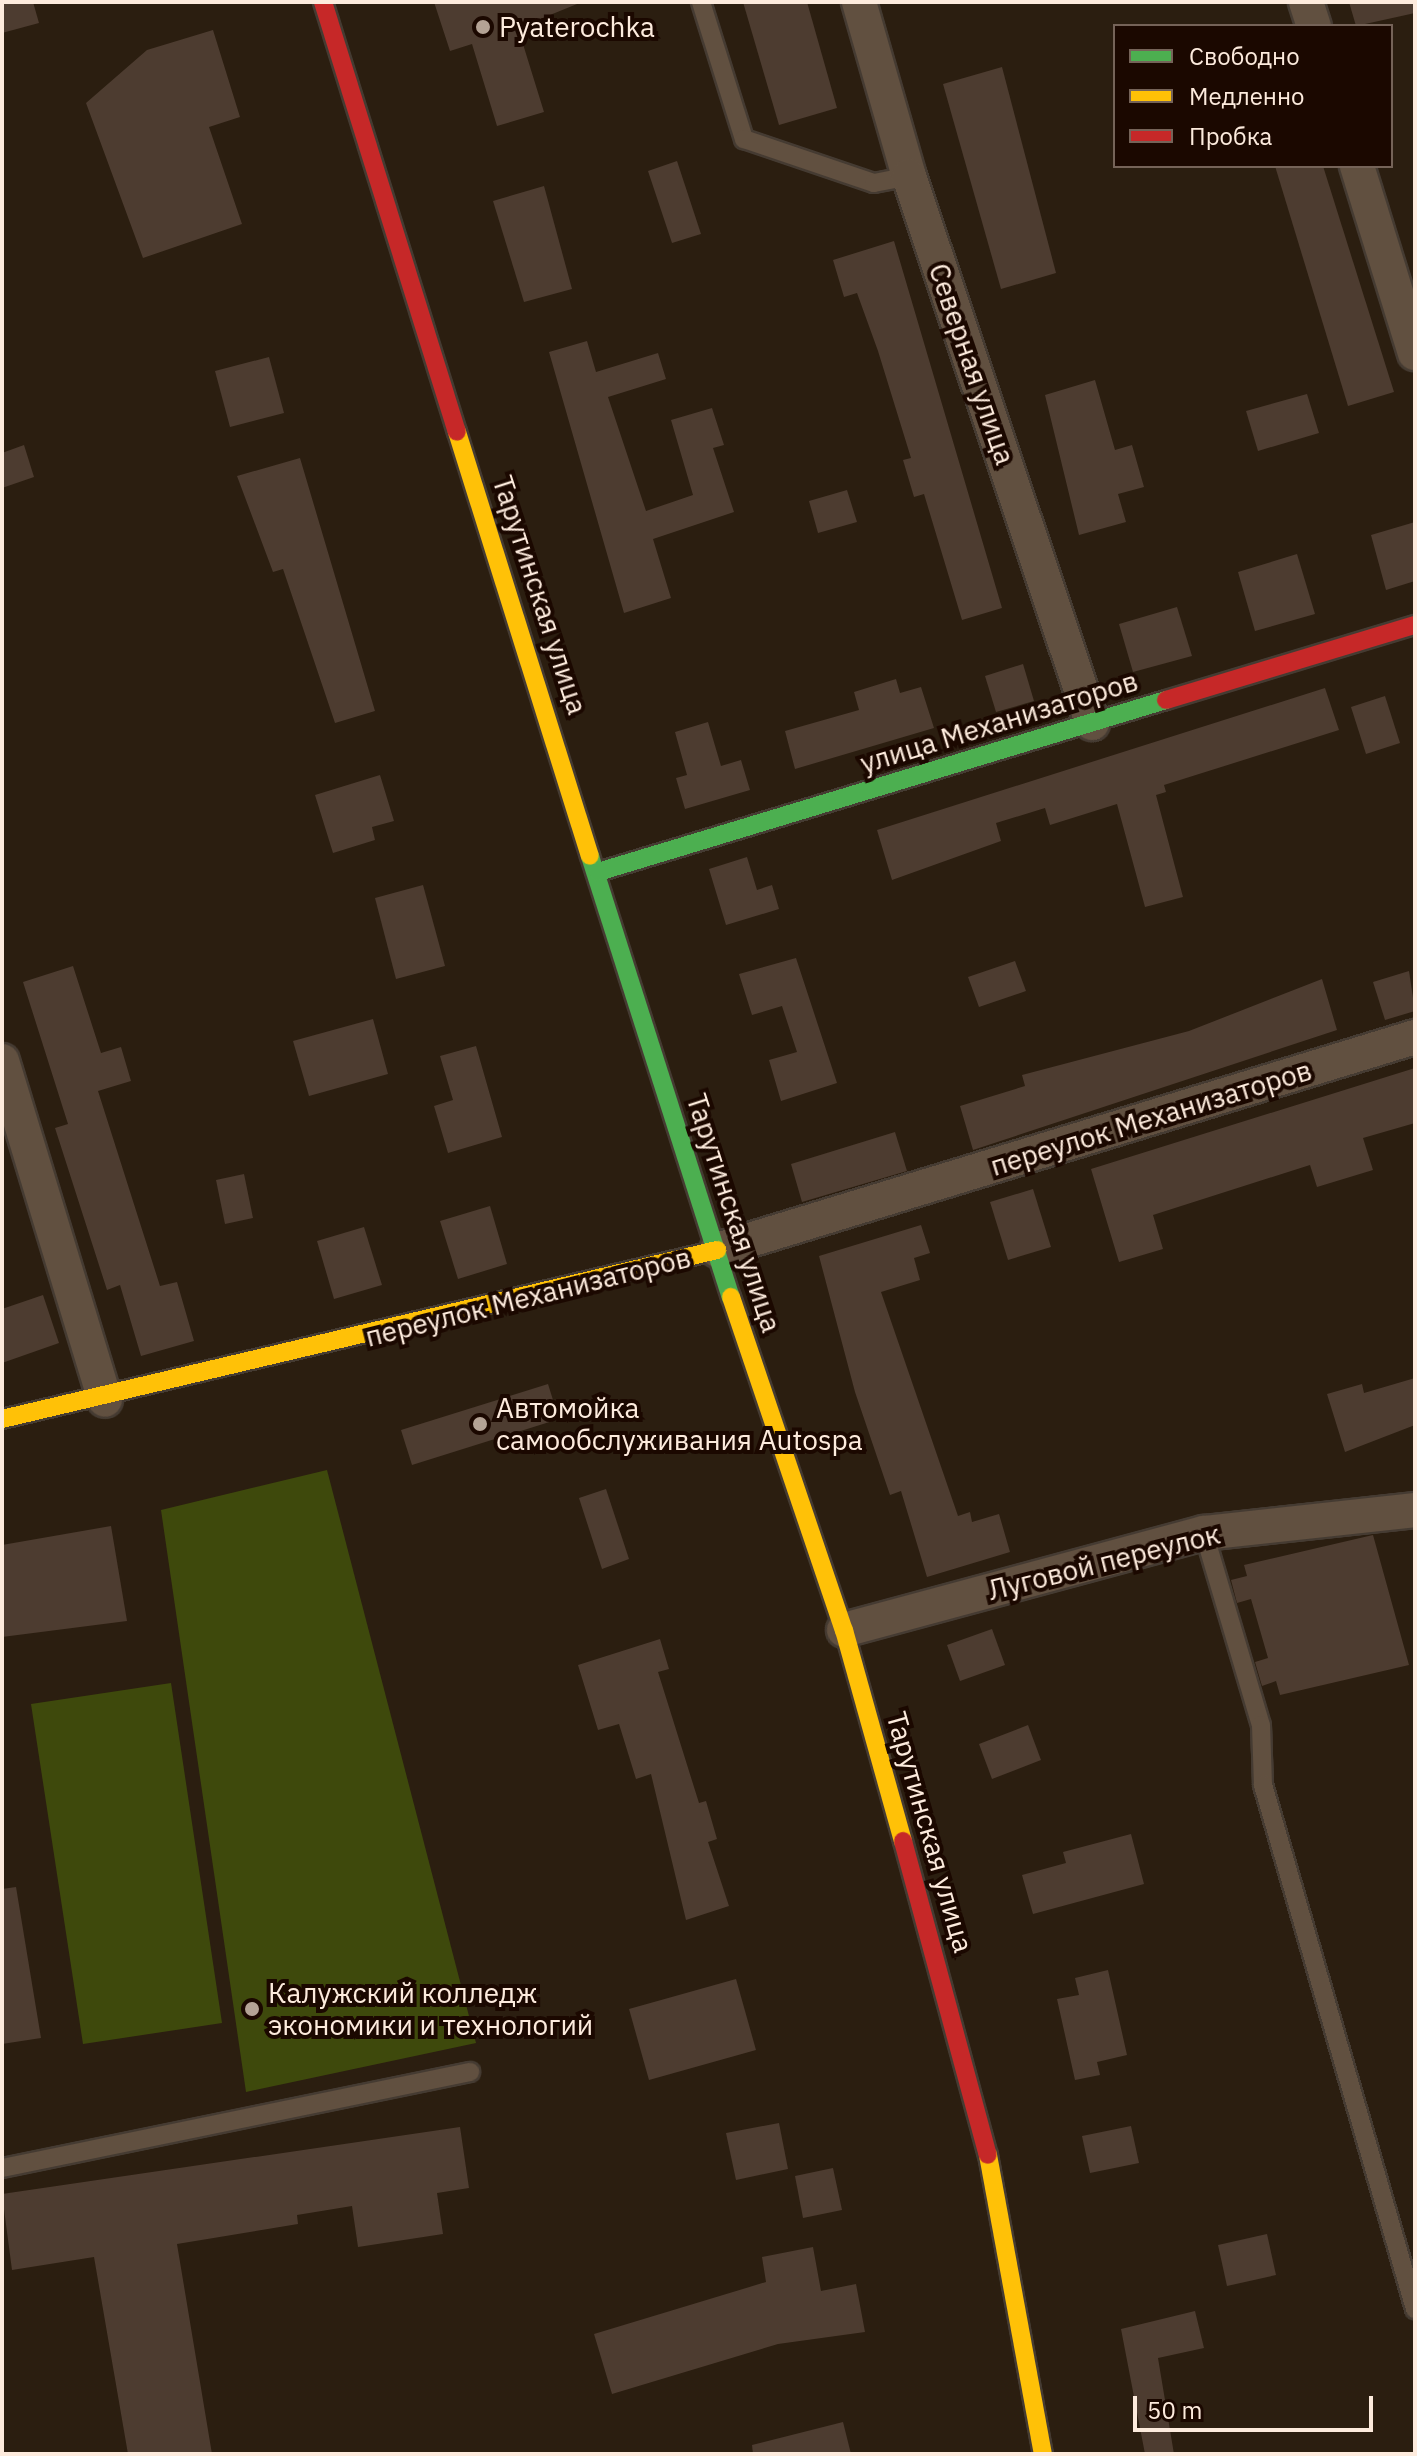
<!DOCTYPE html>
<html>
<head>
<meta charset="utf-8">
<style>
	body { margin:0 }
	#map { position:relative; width:1417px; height:2456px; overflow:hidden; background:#2b1e10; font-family:"IBM Plex Sans",sans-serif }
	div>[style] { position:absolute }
	.green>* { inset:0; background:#3e490c }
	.building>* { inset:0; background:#4d3c30 }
	.roads { filter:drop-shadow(2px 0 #453b32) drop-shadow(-2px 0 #453b32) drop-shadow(0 2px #453b32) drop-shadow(0 -2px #453b32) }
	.lane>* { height:18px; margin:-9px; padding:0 9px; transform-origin:9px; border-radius:9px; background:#615040 }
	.street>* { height:34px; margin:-17px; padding:0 17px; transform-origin:17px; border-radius:17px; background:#615040 }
	.fast>* { height:18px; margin:-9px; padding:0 9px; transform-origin:9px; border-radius:9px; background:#4caf50 }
	.slow>* { height:18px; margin:-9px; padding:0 9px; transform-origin:9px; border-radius:9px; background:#ffc107 }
	.jam>* { height:18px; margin:-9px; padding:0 9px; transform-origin:9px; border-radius:9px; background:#c62828 }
	.dots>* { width:22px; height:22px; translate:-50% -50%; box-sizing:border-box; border:4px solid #1b0800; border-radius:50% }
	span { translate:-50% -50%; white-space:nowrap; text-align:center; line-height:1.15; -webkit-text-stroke:8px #1b0800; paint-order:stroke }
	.poi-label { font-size:28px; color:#fdebdd }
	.left { translate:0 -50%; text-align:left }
	.street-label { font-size:28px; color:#fdebdd }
	.frame { position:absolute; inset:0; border:4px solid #fdebdd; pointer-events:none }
	.legend { position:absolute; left:1113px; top:24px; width:280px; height:144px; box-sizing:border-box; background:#1b0800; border:2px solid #756358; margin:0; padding:10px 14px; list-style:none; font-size:24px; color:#fdebdd }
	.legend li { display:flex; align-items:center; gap:16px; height:40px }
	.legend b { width:40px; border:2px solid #756358 }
	.scale { position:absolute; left:1133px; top:2396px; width:240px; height:36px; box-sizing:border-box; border:4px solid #fdebdd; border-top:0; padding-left:10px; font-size:24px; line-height:28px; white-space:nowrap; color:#fdebdd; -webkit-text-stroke:6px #1b0800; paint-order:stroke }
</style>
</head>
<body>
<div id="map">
	<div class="green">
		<i style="clip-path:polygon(327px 1470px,476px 2043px,246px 2092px,161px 1510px)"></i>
		<i style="clip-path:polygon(171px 1683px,222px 2023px,83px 2044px,31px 1704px)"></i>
	</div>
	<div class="building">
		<i style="clip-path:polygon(2px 2px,33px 2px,39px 23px,2px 33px)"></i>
		<i style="clip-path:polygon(434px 2px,582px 2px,518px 28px,544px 112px,497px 126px,472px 44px,450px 51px)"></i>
		<i style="clip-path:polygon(743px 2px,807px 2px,837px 108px,779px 125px)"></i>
		<i style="clip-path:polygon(1349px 2px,1415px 2px,1415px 13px,1356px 26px)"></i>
		<i style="clip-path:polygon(213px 30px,240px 117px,209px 127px,242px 224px,143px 258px,86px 103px,147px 50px)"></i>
		<i style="clip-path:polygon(1002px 67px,1056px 273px,1001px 289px,943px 84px)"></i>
		<i style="clip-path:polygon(677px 161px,701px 234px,672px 243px,648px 171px)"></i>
		<i style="clip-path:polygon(1275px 166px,1323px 166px,1394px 392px,1348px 406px)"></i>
		<i style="clip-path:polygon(544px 186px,572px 289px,524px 302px,493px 201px)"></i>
		<i style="clip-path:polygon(894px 241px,1002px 608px,962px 620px,924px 494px,914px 497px,903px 460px,911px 458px,878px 351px,857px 293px,844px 297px,833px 260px)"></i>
		<i style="clip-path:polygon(587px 341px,596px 372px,658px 353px,666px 379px,608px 397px,646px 511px,693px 495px,671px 420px,712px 408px,724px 445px,713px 448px,734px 512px,653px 539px,671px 598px,624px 613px,549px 352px)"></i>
		<i style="clip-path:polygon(269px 357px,284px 413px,230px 427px,215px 371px)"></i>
		<i style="clip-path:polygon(1095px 380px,1115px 450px,1132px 445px,1144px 487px,1118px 494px,1126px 522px,1079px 535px,1045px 395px)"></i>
		<i style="clip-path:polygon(1307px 394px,1319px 433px,1258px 451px,1246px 411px)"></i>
		<i style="clip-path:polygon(24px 445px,34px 477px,2px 488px,2px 453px)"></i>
		<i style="clip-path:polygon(300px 458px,375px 711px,335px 723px,283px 569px,273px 572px,237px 476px)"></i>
		<i style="clip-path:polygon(847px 490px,857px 522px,818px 533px,809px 501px)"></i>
		<i style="clip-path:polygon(1415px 522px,1415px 581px,1386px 590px,1371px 535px)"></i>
		<i style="clip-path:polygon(1297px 554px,1315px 614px,1255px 631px,1238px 572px)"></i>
		<i style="clip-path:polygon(1177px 607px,1192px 656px,1133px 672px,1119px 624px)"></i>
		<i style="clip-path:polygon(1023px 664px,1034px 701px,996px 712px,985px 676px)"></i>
		<i style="clip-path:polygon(896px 679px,900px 693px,921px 687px,934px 728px,795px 769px,785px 731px,859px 710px,854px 692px)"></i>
		<i style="clip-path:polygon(1325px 688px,1339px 730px,1164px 785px,1166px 792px,1156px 795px,1183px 897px,1145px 907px,1117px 804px,1050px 825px,1045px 808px,996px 823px,1001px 841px,892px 880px,877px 830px)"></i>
		<i style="clip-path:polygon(1385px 696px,1400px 743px,1366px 754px,1351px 707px)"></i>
		<i style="clip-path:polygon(708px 722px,721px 766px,741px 760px,750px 790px,685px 809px,676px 778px,687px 775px,675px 732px)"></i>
		<i style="clip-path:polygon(380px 775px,394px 821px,372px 827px,375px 840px,333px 853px,315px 795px)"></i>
		<i style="clip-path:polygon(747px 857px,757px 890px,772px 885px,779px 909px,726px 925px,709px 869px)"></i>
		<i style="clip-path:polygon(423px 885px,445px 966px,396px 979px,375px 898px)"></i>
		<i style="clip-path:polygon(796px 958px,837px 1083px,781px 1101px,769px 1060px,797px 1052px,782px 1006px,752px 1015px,739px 974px)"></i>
		<i style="clip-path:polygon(1015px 961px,1026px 991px,979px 1007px,968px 977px)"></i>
		<i style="clip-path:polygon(73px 966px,101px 1053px,121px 1047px,131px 1081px,98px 1091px,160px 1286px,177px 1282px,194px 1341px,141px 1356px,120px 1285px,107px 1290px,55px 1128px,68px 1124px,23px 982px)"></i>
		<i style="clip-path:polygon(1409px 971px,1415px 1011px,1385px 1020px,1373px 982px)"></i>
		<i style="clip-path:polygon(1322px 979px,1337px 1030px,973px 1150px,960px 1106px,1025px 1086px,1022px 1075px,1189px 1031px)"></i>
		<i style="clip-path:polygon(373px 1019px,388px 1074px,309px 1096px,293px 1041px)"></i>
		<i style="clip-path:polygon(476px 1046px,502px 1137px,448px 1153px,434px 1106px,453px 1100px,440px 1056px)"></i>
		<i style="clip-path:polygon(1415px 1068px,1415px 1123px,1363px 1138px,1373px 1170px,1317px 1187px,1310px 1165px,1153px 1215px,1163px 1249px,1119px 1262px,1091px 1169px)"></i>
		<i style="clip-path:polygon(895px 1132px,907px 1171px,802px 1202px,791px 1164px)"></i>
		<i style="clip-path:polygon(244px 1174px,253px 1218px,225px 1224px,216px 1180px)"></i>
		<i style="clip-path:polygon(1033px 1189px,1051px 1247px,1008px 1260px,990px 1202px)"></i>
		<i style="clip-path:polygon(490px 1206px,507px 1264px,458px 1279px,440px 1221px)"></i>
		<i style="clip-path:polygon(921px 1225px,930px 1253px,914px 1258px,920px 1280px,881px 1292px,958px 1516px,970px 1512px,972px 1522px,999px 1514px,1010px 1552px,927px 1577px,901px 1491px,890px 1495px,855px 1392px,819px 1256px)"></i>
		<i style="clip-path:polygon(364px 1227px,382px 1285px,334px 1299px,317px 1241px)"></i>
		<i style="clip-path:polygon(43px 1295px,59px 1343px,2px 1363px,2px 1309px)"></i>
		<i style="clip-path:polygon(1415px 1378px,1415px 1425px,1345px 1452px,1327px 1394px,1362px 1384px,1364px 1393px)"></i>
		<i style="clip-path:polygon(548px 1384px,559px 1419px,412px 1465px,401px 1430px)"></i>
		<i style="clip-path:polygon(606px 1489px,629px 1559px,602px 1569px,579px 1498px)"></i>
		<i style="clip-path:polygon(111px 1526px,127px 1621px,2px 1637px,2px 1545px)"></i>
		<i style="clip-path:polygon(1373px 1535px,1409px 1665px,1280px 1695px,1276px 1681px,1262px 1686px,1255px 1662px,1268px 1658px,1251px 1599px,1237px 1603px,1231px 1580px,1247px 1576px,1244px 1565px)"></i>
		<i style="clip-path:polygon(992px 1629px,1005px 1665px,960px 1681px,947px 1645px)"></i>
		<i style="clip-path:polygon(660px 1639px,669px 1669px,658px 1672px,699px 1803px,706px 1801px,717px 1839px,708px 1842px,729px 1906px,686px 1920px,651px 1774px,636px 1779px,619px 1724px,598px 1730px,578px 1665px)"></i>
		<i style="clip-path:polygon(1028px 1725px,1041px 1760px,992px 1779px,979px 1744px)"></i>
		<i style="clip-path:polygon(1131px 1834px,1144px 1884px,1033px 1914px,1022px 1875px,1066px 1863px,1063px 1852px)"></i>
		<i style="clip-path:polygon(16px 1887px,41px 2038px,2px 2044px,2px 1889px)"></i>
		<i style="clip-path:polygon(1108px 1970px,1127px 2055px,1097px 2062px,1100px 2075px,1075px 2080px,1057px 1999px,1079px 1995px,1075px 1978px)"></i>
		<i style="clip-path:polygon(736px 1979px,756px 2050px,649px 2080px,629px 2009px)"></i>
		<i style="clip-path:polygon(779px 2123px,788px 2169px,736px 2180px,726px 2133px)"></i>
		<i style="clip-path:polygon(1131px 2126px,1139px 2163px,1090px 2173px,1082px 2136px)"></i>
		<i style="clip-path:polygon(460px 2127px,469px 2188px,437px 2193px,443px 2234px,358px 2247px,352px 2206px,297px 2215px,298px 2224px,177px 2244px,212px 2454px,128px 2454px,94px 2257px,12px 2270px,2px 2194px)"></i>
		<i style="clip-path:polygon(833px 2168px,842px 2210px,803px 2218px,795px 2176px)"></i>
		<i style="clip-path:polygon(1267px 2234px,1276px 2275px,1227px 2286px,1218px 2245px)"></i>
		<i style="clip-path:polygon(813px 2247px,821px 2291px,856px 2284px,865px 2332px,778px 2344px,612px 2394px,594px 2334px,766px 2282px,762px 2257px)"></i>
		<i style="clip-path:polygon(1195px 2311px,1204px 2348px,1158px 2358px,1174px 2454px,1145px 2454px,1121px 2329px)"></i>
		<i style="clip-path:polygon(843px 2422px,851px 2454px,753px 2454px,752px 2445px)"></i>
	</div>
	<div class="roads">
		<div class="lane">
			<i style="left:701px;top:2px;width:144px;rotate:72.6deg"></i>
			<i style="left:744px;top:139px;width:137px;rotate:18.7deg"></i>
			<i style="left:874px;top:183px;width:36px;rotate:-11deg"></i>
			<i style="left:1204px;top:1533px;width:200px;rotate:73.5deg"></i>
			<i style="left:1261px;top:1725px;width:60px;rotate:88.1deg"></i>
			<i style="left:1263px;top:1785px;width:546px;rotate:73.82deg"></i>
			<i style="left:2px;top:2168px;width:478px;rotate:-11.6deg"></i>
		</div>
		<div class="street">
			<i style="left:859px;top:2px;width:181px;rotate:74deg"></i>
			<i style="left:909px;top:176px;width:577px;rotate:71.5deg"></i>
			<i style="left:1306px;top:2px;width:25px;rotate:72deg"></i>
			<i style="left:1357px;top:166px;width:196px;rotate:72.8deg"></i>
			<i style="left:2px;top:1061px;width:354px;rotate:73.1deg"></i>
			<i style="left:717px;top:1250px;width:730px;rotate:-16.97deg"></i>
			<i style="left:844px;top:1630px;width:373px;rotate:-15.1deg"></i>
			<i style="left:1204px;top:1533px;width:212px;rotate:-6.2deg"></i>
		</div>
		<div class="fast">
			<i style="left:590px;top:856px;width:463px;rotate:72.3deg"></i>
			<i style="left:598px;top:872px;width:593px;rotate:-16.85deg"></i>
		</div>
		<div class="slow">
			<i style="left:457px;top:432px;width:444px;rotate:72.6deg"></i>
			<i style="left:731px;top:1297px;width:352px;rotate:71.3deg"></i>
			<i style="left:844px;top:1630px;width:219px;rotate:74.4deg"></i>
			<i style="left:2px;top:1419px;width:735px;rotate:-13.3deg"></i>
			<i style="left:988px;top:2155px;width:304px;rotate:79.6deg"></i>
		</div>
		<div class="jam">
			<i style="left:323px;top:2px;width:450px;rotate:72.7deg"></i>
			<i style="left:1166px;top:700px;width:260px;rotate:-16.8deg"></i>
			<i style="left:903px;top:1841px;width:325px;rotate:74.9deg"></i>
		</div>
	</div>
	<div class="dots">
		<i style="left:483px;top:27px;background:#b4a395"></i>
		<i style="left:480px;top:1424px;background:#b4a395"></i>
		<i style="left:252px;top:2009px;background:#b4a395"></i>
	</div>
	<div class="poi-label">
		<span class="left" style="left:499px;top:27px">Pyaterochka</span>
		<span class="left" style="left:496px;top:1424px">Автомойка<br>самообслуживания Autospa</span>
		<span class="left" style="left:268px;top:2009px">Калужский колледж<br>экономики и технологий</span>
	</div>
	<div class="street-label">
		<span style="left:972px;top:364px;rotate:71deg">Северная улица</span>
		<span style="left:540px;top:595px;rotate:72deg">Тарутинская улица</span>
		<span style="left:999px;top:722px;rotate:-17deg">улица Механизаторов</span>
		<span style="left:1151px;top:1118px;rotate:-17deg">переулок Механизаторов</span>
		<span style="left:734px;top:1213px;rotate:72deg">Тарутинская улица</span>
		<span style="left:528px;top:1297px;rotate:-14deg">переулок Механизаторов</span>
		<span style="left:1104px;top:1562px;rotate:-14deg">Луговой переулок</span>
		<span style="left:930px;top:1832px;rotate:74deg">Тарутинская улица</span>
	</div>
	<div class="frame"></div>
	<ul class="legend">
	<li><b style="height:10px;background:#4caf50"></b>Свободно</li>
	<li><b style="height:10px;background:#ffc107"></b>Медленно</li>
	<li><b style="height:10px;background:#c62828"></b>Пробка</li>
	</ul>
	<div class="scale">50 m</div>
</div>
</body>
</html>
